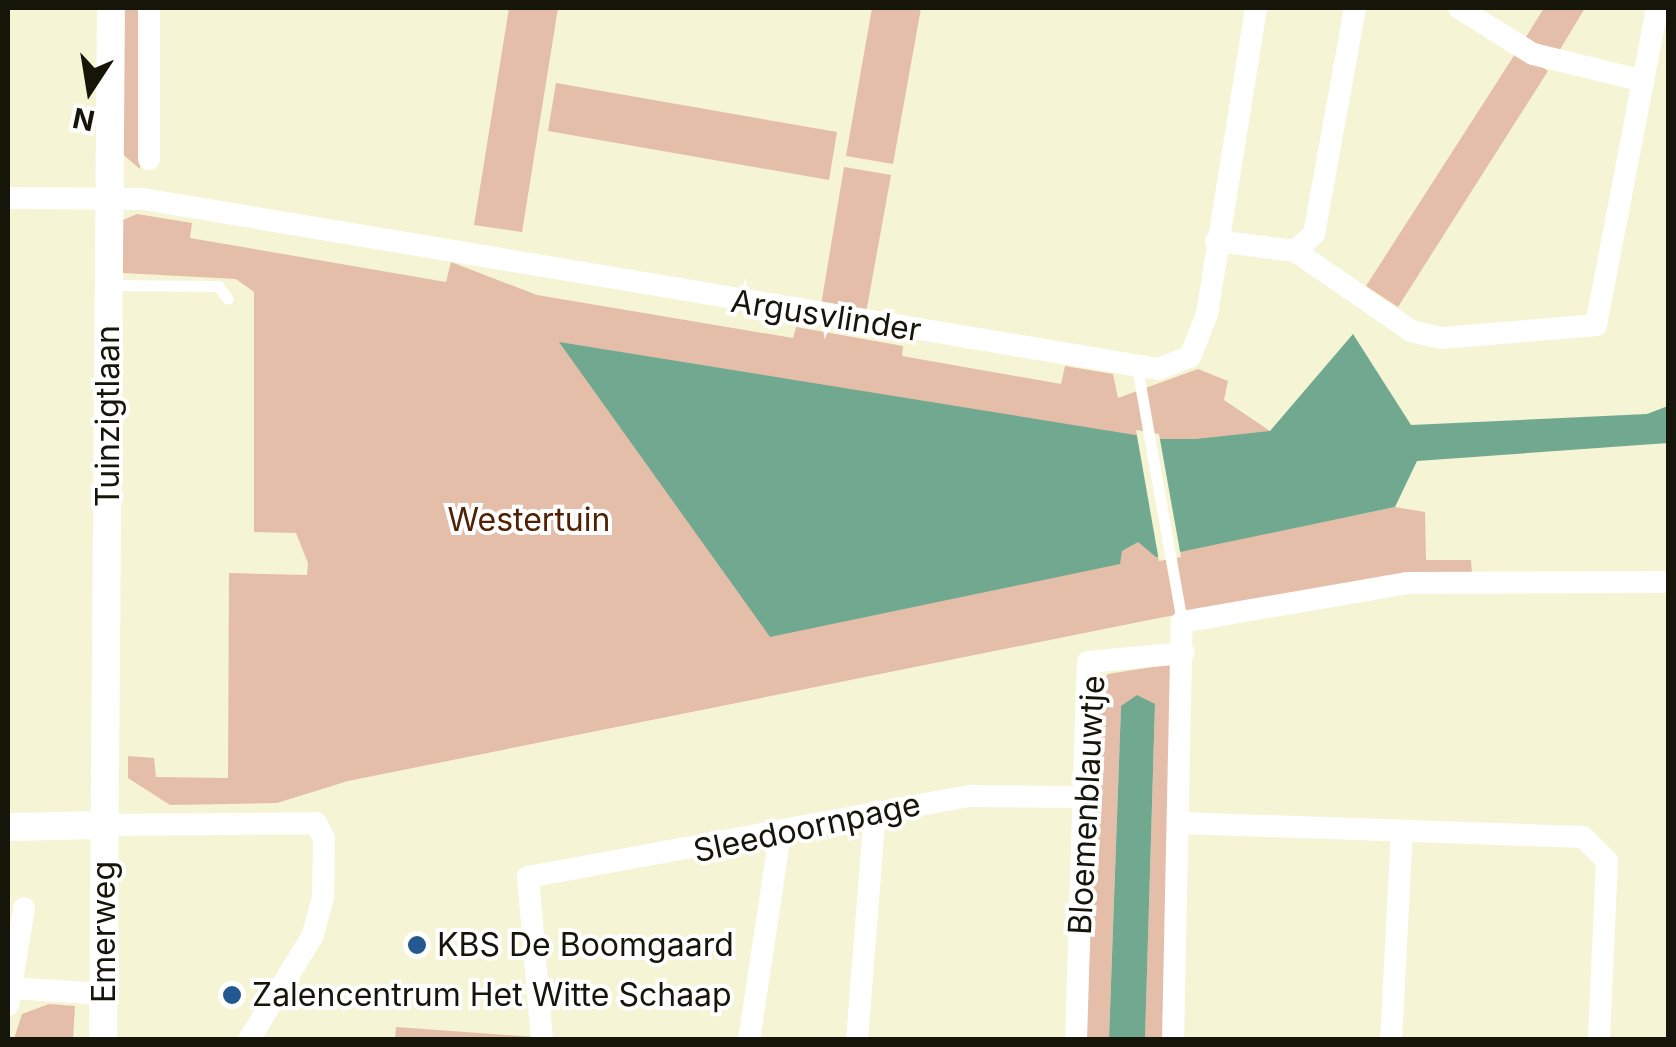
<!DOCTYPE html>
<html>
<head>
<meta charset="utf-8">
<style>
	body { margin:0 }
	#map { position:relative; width:1676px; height:1047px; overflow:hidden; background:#f5f4d5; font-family:Inter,sans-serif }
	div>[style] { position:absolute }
	.green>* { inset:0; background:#e5beaa }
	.water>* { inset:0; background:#70a990 }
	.pier>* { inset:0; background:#f5f4d5 }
	.service>* { height:11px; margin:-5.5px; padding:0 5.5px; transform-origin:5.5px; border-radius:5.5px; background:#fff }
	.minor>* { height:22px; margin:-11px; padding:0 11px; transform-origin:11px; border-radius:11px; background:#fff }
	.tertiary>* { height:28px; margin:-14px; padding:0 14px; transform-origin:14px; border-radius:14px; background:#fff }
	.dots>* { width:28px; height:28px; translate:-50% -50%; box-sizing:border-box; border:5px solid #fff; border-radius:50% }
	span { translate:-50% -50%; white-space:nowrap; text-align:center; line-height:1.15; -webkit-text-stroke:8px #fff; paint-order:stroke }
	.street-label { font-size:32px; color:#15150a }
	.park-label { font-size:32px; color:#502103 }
	.poi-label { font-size:32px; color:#15150a }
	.left { translate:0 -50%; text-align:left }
	.frame { position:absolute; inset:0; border:10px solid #15150a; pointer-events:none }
	.north { position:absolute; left:40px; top:40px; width:100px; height:100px; -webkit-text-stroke:8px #fff; paint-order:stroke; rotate:192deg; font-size:28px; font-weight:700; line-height:40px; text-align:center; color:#15150a }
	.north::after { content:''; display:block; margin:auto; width:35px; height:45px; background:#15150a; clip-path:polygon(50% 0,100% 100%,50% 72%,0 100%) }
</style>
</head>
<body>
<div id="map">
	<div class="green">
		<i style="clip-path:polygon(119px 8px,141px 8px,140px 169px,119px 151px)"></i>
		<i style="clip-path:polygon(509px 8px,558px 8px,522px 232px,474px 225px)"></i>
		<i style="clip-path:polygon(872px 8px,921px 8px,893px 164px,846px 156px)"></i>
		<i style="clip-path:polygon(1544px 8px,1585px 8px,1556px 56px,1524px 40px)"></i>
		<i style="clip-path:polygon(1517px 51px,1548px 71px,1398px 307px,1366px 286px)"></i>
		<i style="clip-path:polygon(556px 83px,837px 132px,829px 180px,548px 131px)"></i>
		<i style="clip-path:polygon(844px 167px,891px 175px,866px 313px,821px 305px)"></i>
		<i style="clip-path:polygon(137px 214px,192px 223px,190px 238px,446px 282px,451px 262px,537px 295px,793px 338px,796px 327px,903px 346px,902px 356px,1061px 384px,1065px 366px,1113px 374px,1118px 398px,1198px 369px,1228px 381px,1224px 400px,1270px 431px,1288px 529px,1395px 507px,1425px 512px,1426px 560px,1471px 560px,1472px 574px,1392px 576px,1159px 618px,348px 781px,277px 803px,170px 805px,128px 778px,128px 756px,154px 758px,156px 777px,228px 778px,229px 573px,307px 575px,308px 563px,296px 533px,254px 532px,254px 292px,236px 279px,123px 273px,123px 220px)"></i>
		<i style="clip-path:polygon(1171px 664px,1164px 1039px,1145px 1039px,1155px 704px,1121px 706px,1109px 1039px,1083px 1040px,1096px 691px,1108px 674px)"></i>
		<i style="clip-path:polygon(49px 1004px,75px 1006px,73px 1039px,14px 1039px,22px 1014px)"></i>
		<i style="clip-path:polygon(396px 1027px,535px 1037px,535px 1040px,395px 1040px)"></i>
	</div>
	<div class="water">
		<i style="clip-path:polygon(1353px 334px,1411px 425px,1647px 414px,1668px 406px,1668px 443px,1417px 461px,1395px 507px,1156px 557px,1138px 542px,1122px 551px,1120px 564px,770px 637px,559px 342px,1160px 439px,1196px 439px,1270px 431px)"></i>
		<i style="clip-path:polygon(1137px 695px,1155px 704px,1145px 1039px,1109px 1039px,1121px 706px)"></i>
	</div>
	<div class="pier">
		<i style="clip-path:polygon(1136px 430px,1159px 434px,1181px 557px,1159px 561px)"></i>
	</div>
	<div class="service">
		<i style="left:111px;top:285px;width:107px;rotate:0.5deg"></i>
		<i style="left:218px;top:286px;width:16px;rotate:52deg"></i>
		<i style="left:1137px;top:367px;width:259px;rotate:80deg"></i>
	</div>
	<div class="minor">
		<i style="left:149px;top:8px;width:151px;rotate:90deg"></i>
		<i style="left:1459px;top:8px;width:87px;rotate:31.9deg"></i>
		<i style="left:1533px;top:54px;width:114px;rotate:13.7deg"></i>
		<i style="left:8px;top:198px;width:135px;rotate:0.4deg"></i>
		<i style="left:143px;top:199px;width:1029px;rotate:9.51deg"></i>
		<i style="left:1158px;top:369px;width:34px;rotate:-21deg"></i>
		<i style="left:1190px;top:357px;width:46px;rotate:-68.4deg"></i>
		<i style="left:1207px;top:314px;width:310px;rotate:-80.9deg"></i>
		<i style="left:1216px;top:241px;width:80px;rotate:7.2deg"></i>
		<i style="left:1295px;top:251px;width:141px;rotate:34.6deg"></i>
		<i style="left:1411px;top:331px;width:32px;rotate:13deg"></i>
		<i style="left:1442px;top:338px;width:155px;rotate:-4.8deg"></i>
		<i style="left:1596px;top:325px;width:323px;rotate:-79.1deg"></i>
		<i style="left:1295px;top:251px;width:25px;rotate:-42deg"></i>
		<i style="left:1314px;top:234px;width:230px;rotate:-79.7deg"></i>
		<i style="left:1181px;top:823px;width:402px;rotate:2deg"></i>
		<i style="left:1583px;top:837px;width:34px;rotate:45deg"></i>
		<i style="left:1607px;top:861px;width:179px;rotate:92.6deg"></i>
		<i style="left:104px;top:825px;width:212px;rotate:-0.5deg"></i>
		<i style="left:316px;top:823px;width:18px;rotate:63deg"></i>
		<i style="left:324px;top:839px;width:58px;rotate:91deg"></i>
		<i style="left:323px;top:897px;width:39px;rotate:105deg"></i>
		<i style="left:313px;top:935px;width:123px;rotate:121.4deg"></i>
		<i style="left:12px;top:988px;width:92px;rotate:3.7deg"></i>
		<i style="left:8px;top:1005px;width:98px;rotate:-80.6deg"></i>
		<i style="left:542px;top:1040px;width:164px;rotate:-94.9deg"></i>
		<i style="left:528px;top:877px;width:450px;rotate:-10.4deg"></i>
		<i style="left:971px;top:796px;width:115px;rotate:0.5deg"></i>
		<i style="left:749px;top:1040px;width:208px;rotate:-81.4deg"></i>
		<i style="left:857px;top:1040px;width:229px;rotate:-85.5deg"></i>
		<i style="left:1076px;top:1040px;width:378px;rotate:-88.2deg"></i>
		<i style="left:1088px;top:662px;width:96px;rotate:-5.4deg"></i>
		<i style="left:1173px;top:1040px;width:418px;rotate:-88.8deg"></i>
		<i style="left:1182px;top:622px;width:228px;rotate:-9.8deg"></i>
		<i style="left:1407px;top:583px;width:261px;rotate:-0.2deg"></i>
		<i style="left:1391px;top:1040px;width:208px;rotate:-87deg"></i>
	</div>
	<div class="tertiary">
		<i style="left:8px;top:827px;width:96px;rotate:-1.2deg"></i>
		<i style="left:103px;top:1040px;width:1032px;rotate:-89.56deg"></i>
	</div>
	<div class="dots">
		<i style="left:417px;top:945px;background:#235890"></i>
		<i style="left:232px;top:995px;background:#235890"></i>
	</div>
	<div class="street-label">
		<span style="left:826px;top:316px;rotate:9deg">Argusvlinder</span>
		<span style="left:108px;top:416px;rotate:-90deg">Tuinzigtlaan</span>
		<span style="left:1087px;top:805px;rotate:-87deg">Bloemenblauwtje</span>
		<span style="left:807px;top:828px;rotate:-12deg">Sleedoornpage</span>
		<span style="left:104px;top:932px;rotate:-90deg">Emerweg</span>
	</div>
	<div class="park-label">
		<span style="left:529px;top:520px">Westertuin</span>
	</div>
	<div class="poi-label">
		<span class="left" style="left:437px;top:945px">KBS De Boomgaard</span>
		<span class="left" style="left:252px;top:995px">Zalencentrum Het Witte Schaap</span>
	</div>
	<div class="frame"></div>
	<div class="north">N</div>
</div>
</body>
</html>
